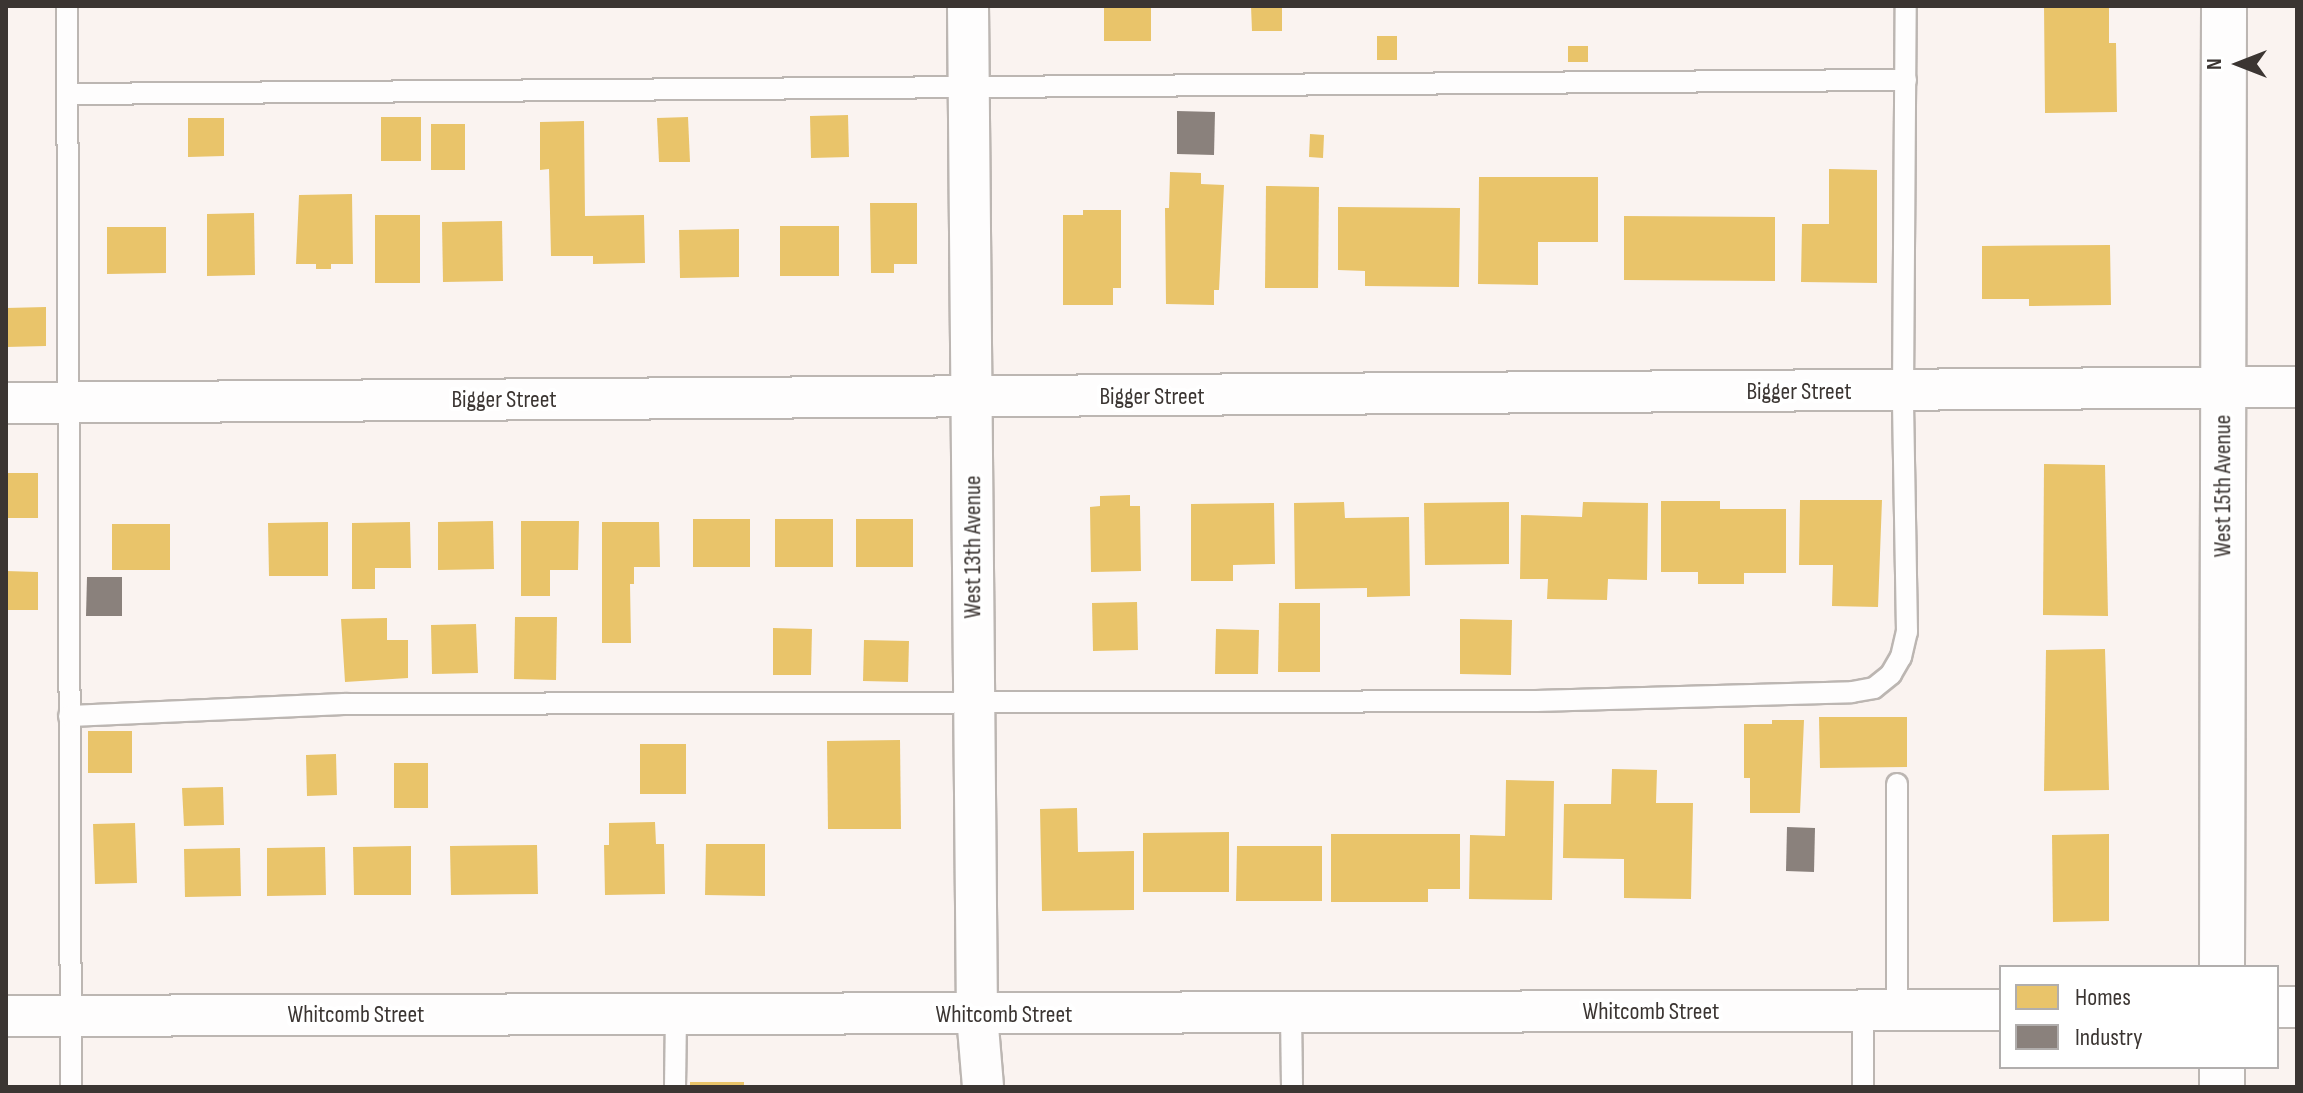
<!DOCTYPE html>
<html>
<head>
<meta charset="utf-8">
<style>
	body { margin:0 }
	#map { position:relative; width:2303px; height:1093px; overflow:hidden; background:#faf3f0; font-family:"Sofia Sans Condensed",sans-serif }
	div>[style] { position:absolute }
	.homes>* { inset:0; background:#e9c46a }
	.industry>* { inset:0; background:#8a817c }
	.roads { filter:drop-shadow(2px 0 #bcb6b2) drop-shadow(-2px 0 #bcb6b2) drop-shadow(0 2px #bcb6b2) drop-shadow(0 -2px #bcb6b2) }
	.service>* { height:20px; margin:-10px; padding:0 10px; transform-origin:10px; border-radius:10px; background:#fefdfd }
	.minor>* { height:40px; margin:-20px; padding:0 20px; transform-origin:20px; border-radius:20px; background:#fefdfd }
	.secondary>* { height:44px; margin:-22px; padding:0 22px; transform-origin:22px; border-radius:22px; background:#fefdfd }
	span { translate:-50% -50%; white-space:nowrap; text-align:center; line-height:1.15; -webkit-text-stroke:8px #fff; paint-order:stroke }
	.street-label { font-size:24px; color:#3b3532 }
	.frame { position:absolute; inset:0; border:8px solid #3b3532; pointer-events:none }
	.legend { position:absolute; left:1999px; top:965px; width:280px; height:104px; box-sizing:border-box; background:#fff; border:2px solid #b1aead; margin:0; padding:10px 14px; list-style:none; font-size:24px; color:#3b3532 }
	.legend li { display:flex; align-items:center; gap:16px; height:40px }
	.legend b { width:40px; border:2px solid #b1aead }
	.north { position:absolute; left:2199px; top:24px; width:80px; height:80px; -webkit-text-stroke:6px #fff; paint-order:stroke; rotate:270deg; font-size:22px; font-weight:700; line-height:32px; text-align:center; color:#3b3532 }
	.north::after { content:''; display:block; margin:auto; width:28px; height:36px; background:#3b3532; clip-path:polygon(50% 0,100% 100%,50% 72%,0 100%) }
</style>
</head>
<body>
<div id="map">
	<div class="homes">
		<i style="clip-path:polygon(1104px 6px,1151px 6px,1151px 41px,1104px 41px)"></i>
		<i style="clip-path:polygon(1251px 6px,1282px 6px,1282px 31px,1252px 31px)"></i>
		<i style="clip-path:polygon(2044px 6px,2109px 6px,2109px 43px,2116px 43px,2117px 112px,2045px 113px)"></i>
		<i style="clip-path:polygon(1377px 36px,1397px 36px,1397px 60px,1377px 60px)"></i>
		<i style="clip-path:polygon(1568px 46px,1588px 46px,1588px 62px,1568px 62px)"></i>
		<i style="clip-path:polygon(848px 115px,849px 157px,811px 158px,810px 116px)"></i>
		<i style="clip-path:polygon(381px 117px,421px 117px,421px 161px,381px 161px)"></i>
		<i style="clip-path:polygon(688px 117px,690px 162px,659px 162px,657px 118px)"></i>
		<i style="clip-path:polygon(188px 118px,224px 118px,224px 156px,188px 157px)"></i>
		<i style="clip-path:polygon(584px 121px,585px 216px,644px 215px,645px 263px,593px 264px,593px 256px,551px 256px,549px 169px,540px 170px,540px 122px)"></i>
		<i style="clip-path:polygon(431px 124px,465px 124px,465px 170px,431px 170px)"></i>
		<i style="clip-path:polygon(1310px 134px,1324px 135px,1323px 158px,1309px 157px)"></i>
		<i style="clip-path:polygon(1829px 169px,1877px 170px,1877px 283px,1801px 282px,1802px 224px,1829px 224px)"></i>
		<i style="clip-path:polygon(1170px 172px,1201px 173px,1201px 184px,1224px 185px,1219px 290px,1214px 290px,1214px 305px,1166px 304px,1165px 208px,1169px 208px)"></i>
		<i style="clip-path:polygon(1479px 177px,1598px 177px,1598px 242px,1538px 242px,1538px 285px,1478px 284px)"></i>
		<i style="clip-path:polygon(1266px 186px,1319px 187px,1318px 288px,1265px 288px)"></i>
		<i style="clip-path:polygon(352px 194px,353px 264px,331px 264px,331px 269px,316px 269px,316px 264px,296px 264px,299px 195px)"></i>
		<i style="clip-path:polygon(870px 203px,917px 203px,917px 264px,894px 264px,894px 273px,871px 273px)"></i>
		<i style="clip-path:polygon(1338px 207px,1460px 208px,1459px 287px,1365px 286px,1365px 271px,1338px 270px)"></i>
		<i style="clip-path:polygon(1083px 210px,1121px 210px,1121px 288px,1113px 288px,1113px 305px,1063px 305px,1063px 215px,1083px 215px)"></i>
		<i style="clip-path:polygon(254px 213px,255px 275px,207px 276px,207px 214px)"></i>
		<i style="clip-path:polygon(375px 215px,420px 215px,420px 283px,375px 283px)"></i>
		<i style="clip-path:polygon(1624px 216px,1775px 217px,1775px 281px,1624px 280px)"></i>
		<i style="clip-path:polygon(502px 221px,503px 281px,443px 282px,442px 222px)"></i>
		<i style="clip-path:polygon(780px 226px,839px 226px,839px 276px,780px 276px)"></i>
		<i style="clip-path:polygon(107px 227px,166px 227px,166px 273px,107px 274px)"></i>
		<i style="clip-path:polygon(739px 229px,739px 277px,680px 278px,679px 230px)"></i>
		<i style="clip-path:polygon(2110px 245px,2111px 305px,2029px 306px,2029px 299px,1982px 299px,1982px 246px)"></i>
		<i style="clip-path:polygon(46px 307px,46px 346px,6px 347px,6px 308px)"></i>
		<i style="clip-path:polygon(2044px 464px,2105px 465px,2108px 616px,2043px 615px)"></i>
		<i style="clip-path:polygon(6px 473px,38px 473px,38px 518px,6px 518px)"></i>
		<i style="clip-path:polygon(1130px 495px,1130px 506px,1140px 506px,1141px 571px,1091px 572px,1090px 507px,1100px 506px,1100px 496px)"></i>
		<i style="clip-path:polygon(1800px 500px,1882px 500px,1878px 607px,1832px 606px,1833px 565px,1799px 565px)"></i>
		<i style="clip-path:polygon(1661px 501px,1720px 501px,1720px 509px,1786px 509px,1786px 573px,1744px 573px,1744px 584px,1698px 584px,1698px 572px,1661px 572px)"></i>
		<i style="clip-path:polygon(1344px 502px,1345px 518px,1409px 517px,1410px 596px,1367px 597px,1367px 588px,1295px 589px,1294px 503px)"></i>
		<i style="clip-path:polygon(1509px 502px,1509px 564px,1425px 565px,1424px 503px)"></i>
		<i style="clip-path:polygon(1583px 502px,1648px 503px,1647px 580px,1608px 579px,1607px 600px,1547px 599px,1548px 579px,1520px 579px,1521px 515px,1582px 517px)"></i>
		<i style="clip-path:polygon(1274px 503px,1275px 564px,1233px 565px,1233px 581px,1191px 581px,1191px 504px)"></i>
		<i style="clip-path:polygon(693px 519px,750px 519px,750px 567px,693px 567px)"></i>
		<i style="clip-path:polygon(775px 519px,833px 519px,833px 567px,775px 567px)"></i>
		<i style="clip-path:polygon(856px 519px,913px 519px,913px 567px,856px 567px)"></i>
		<i style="clip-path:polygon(493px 521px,494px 569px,438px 570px,438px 522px)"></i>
		<i style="clip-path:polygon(521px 521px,579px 521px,578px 570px,550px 570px,550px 596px,521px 596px)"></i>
		<i style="clip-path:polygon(328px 522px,328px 576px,269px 576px,268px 523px)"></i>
		<i style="clip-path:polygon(410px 522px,411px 568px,375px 568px,375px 589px,352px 589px,352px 523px)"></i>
		<i style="clip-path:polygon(602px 522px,659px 522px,660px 567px,634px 567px,634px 584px,630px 584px,631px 643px,602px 643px)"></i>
		<i style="clip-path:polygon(112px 524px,170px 524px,170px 570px,112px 570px)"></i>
		<i style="clip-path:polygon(6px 571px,38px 572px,38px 610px,6px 610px)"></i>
		<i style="clip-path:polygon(1137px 602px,1138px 650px,1093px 651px,1092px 603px)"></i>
		<i style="clip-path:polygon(1279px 603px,1320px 603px,1320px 672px,1278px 672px)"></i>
		<i style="clip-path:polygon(515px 617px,557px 617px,556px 680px,514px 679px)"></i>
		<i style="clip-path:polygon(387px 618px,387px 640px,408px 640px,408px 678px,345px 682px,341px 619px)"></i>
		<i style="clip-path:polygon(1460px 619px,1512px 620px,1511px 675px,1460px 674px)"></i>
		<i style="clip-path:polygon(476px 624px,478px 673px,432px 674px,431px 625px)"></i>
		<i style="clip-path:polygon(773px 628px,812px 629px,811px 675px,773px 675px)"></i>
		<i style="clip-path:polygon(1216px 629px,1259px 630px,1258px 674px,1215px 674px)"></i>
		<i style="clip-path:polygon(864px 640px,909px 641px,908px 682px,863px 681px)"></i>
		<i style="clip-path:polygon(2105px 649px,2109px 790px,2044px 791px,2046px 650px)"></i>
		<i style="clip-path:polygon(1819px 717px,1907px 717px,1907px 767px,1820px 768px)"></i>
		<i style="clip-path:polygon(1772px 720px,1804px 720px,1800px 813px,1750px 813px,1750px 778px,1744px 778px,1744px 724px,1772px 724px)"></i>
		<i style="clip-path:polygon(88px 731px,132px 731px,132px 773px,88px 773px)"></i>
		<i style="clip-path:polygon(900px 740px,901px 829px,828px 829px,827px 741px)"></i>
		<i style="clip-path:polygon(640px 744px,686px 744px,686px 794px,640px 794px)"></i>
		<i style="clip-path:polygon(336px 754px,337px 795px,307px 796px,306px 755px)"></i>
		<i style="clip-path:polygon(394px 763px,428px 763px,428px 808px,394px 808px)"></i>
		<i style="clip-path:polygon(1612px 769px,1657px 770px,1656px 803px,1693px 803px,1691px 899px,1624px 898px,1624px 859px,1563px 858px,1564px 804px,1611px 804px)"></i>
		<i style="clip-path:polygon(1506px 780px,1554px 781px,1552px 900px,1469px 899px,1470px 835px,1505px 836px)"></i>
		<i style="clip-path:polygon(223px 787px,224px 825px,184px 826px,182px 788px)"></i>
		<i style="clip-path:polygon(1077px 808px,1078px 852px,1134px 851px,1134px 910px,1042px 911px,1040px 809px)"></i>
		<i style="clip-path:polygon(655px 822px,656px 844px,664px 844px,665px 894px,605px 895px,604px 845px,609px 845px,609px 823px)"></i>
		<i style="clip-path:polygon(135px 823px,137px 883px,95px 884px,93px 824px)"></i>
		<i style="clip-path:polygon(1229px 832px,1229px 892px,1143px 892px,1143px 833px)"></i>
		<i style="clip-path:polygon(1331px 834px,1460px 834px,1460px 889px,1428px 889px,1428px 902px,1331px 902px)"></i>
		<i style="clip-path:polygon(2109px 834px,2109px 921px,2053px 922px,2052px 835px)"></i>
		<i style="clip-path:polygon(706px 844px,765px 844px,765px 896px,705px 895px)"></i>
		<i style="clip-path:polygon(537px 845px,538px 894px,451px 895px,450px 846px)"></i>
		<i style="clip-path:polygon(411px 846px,411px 895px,354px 895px,353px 847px)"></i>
		<i style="clip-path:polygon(1237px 846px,1322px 846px,1322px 901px,1236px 901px)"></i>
		<i style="clip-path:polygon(325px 847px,326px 895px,267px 896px,267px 848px)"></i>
		<i style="clip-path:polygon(240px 848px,241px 896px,185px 897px,184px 849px)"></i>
		<i style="clip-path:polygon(690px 1082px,744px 1082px,744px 1087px,690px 1087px)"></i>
	</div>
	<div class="industry">
		<i style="clip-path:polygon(1177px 111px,1215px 112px,1214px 155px,1177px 154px)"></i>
		<i style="clip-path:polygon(87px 577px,122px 577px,122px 616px,86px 616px)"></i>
		<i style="clip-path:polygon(1787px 827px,1815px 828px,1814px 872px,1786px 871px)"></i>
	</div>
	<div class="roads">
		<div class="service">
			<i style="left:67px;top:6px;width:1081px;rotate:89.79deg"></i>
			<i style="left:69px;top:94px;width:1837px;rotate:-0.44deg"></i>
			<i style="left:69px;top:716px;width:276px;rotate:-2.5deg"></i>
			<i style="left:345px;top:704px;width:1191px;rotate:-0.14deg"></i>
			<i style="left:1536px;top:701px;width:316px;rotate:-1.6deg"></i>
			<i style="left:1852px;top:692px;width:22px;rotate:-10deg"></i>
			<i style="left:1874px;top:688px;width:22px;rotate:-39deg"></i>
			<i style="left:1891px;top:674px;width:20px;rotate:-60deg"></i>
			<i style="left:1901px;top:657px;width:26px;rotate:-77deg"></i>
			<i style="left:1907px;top:632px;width:240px;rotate:-91deg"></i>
			<i style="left:1903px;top:392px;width:386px;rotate:-89.6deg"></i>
			<i style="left:1897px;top:784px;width:226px;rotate:90deg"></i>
			<i style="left:1863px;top:1011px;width:76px;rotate:90deg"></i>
			<i style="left:1291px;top:1014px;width:73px;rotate:89.2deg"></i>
			<i style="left:675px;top:1087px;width:72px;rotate:-89.2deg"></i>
		</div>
		<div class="minor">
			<i style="left:968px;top:6px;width:1009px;rotate:89.49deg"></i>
			<i style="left:977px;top:1015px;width:72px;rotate:85.2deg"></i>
			<i style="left:6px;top:403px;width:2291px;rotate:-0.4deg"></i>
			<i style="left:2277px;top:1007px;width:20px"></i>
			<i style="left:6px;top:1016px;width:1995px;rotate:-0.17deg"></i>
		</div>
		<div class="secondary">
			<i style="left:2222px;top:967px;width:961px;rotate:-89.88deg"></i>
			<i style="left:2222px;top:1087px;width:20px;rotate:-90deg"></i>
		</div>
	</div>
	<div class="street-label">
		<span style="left:1799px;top:392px">Bigger Street</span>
		<span style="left:1152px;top:397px">Bigger Street</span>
		<span style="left:504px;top:400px">Bigger Street</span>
		<span style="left:2223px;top:486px;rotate:-90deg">West 15th Avenue</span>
		<span style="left:973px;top:547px;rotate:-90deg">West 13th Avenue</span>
		<span style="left:1651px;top:1012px">Whitcomb Street</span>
		<span style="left:356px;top:1015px">Whitcomb Street</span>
		<span style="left:1004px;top:1015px">Whitcomb Street</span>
	</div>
	<div class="frame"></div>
	<ul class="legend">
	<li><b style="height:22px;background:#e9c46a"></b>Homes</li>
	<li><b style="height:22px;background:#8a817c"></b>Industry</li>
	</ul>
	<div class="north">N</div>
</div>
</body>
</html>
